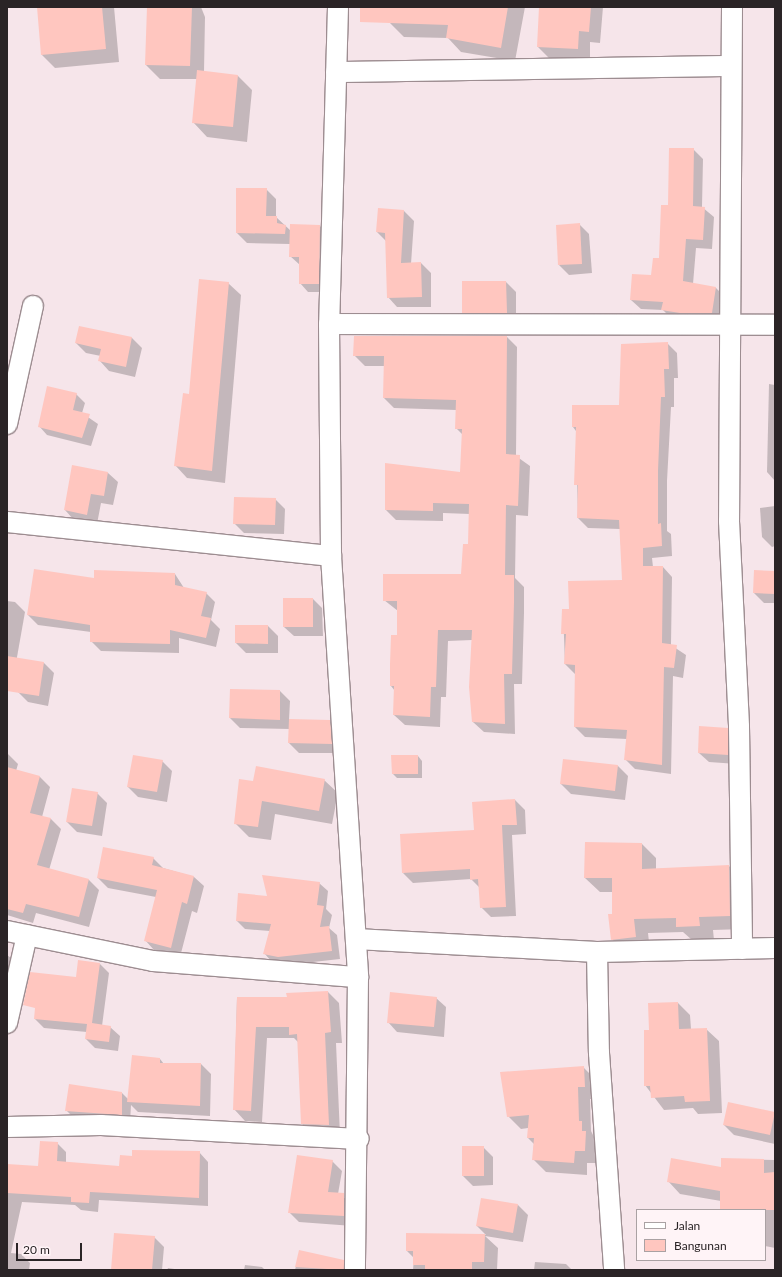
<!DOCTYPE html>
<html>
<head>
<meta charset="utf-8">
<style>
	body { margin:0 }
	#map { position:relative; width:782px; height:1277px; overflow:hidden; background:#f6e5ea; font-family:Lato,sans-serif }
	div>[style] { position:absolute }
	.shadow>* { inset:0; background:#0003 }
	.building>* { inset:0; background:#ffc6bf }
	.roads { filter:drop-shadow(1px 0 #9d8d91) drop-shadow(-1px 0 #9d8d91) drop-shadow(0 1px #9d8d91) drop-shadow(0 -1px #9d8d91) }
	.minor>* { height:20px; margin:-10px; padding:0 10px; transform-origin:10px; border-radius:10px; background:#fff }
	span { translate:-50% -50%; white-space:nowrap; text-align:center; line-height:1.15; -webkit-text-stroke:4px #fff4f7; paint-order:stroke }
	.frame { position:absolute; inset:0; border:8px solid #2a2426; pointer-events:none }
	.legend { position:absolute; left:636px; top:1209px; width:130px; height:52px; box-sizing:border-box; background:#fff4f7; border:1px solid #aaa1a3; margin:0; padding:5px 7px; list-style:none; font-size:12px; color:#2a2426 }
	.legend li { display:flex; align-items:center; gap:8px; height:20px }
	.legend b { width:20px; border:1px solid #aaa1a3 }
	.scale { position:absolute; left:16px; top:1243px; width:66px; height:18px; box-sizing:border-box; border:2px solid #2a2426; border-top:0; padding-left:5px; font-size:12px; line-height:14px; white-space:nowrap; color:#2a2426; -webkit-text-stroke:3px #fff4f7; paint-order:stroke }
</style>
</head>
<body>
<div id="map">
	<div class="shadow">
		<i style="clip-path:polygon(38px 7px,114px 7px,119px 62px,55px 68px,42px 55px)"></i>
		<i style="clip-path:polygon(148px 7px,201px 7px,205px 17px,204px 72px,238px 76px,252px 90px,247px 142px,207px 137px,193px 122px,197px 79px,160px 79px,146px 65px)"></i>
		<i style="clip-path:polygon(391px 7px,525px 7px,515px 61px,461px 52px,448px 38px,404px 37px,390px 23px)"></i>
		<i style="clip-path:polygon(540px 7px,603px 7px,600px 43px,590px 42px,590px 60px,549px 58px,538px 47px)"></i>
		<i style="clip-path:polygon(693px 149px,703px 159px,702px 207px,714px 217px,712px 249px,696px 248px,693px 284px,716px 288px,725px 297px,721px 322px,672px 319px,663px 310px,641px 309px,631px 300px,652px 276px,659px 260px,669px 206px)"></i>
		<i style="clip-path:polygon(237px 189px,266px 189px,276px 199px,276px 217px,291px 231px,320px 226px,328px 235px,327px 292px,308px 292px,300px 283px,300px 265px,290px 256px,290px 244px,247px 243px,237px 233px)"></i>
		<i style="clip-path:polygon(379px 209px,404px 211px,414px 221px,411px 264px,421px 263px,431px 273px,431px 307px,397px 307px,388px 297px,386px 241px,377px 232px)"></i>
		<i style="clip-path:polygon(579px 224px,589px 234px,592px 273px,569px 275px,559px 265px)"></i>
		<i style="clip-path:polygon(506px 282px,516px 292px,516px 322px,473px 322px,463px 312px)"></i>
		<i style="clip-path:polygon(228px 283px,241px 295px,225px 483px,187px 478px,175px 465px,190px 395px)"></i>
		<i style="clip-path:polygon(80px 327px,132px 338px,142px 348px,135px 377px,109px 371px,100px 361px,101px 356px,86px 353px,76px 343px)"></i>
		<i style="clip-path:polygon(507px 337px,517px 347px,516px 456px,530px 466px,528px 516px,516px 515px,515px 578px,524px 587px,524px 613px,522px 684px,514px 684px,515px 734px,484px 732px,473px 722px,472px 640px,448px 641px,446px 697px,441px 697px,440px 727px,405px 725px,394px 715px,395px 691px,391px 686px,398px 636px,398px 611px,384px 600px,462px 575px,469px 546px,470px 514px,443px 513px,443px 521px,396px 520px,386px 510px,386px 464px,461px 474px,463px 435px,456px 428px,456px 410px,394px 408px,384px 398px,385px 366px,365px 366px,354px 355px)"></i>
		<i style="clip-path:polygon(667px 343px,677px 353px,678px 378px,674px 378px,674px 407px,671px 407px,667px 481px,667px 531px,671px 534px,672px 556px,652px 558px,653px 567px,663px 567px,672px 577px,671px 645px,686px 655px,683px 678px,673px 676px,671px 774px,635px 769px,625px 759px,627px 739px,585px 737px,575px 727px,575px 674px,565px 664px,563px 610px,570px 610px,623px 581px,620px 529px,588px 528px,578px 518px,576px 431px,573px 427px,620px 406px)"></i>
		<i style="clip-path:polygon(769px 384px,775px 385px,775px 481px,767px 472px)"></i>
		<i style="clip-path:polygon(76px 394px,85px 403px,82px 413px,98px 424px,91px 446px,47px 435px,39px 426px)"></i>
		<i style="clip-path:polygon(73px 466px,108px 473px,118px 482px,113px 505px,101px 503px,97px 524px,74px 520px,65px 510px)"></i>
		<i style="clip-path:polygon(275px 499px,285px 509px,284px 534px,244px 533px,234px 523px)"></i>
		<i style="clip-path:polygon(775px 506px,775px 546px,772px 547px,762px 537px,760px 508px)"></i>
		<i style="clip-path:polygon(95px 571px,175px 574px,184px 588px,206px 593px,215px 602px,211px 620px,220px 629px,216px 647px,179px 638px,179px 653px,101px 651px,91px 641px,91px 632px,38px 625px,28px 615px,95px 579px)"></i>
		<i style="clip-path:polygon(775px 572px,775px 603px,764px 603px,754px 593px)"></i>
		<i style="clip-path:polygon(313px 599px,322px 608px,323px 636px,294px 636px,284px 627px)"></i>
		<i style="clip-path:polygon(7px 601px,15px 602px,25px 612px,14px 674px,7px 673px)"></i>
		<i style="clip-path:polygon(236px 626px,268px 626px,278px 636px,278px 653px,246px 653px,236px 643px)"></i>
		<i style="clip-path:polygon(24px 660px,44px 663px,54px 673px,48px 706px,28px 702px,18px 692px)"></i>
		<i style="clip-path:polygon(280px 691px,290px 701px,289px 720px,330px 721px,339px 730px,341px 753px,299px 753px,289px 743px,290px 729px,240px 728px,230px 718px)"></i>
		<i style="clip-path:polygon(727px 729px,737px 739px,737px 764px,709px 762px,699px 753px)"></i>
		<i style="clip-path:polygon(7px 753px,18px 764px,16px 771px,40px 777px,50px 787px,42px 817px,51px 819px,61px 829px,49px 870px,89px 880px,99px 890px,89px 927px,36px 913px,33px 923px,7px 915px)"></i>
		<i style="clip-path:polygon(418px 756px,422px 761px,422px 778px,397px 778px,393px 774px)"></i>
		<i style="clip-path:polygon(162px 761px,172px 771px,167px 802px,138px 797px,128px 787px)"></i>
		<i style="clip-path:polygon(618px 766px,628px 776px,625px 800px,571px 794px,561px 784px)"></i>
		<i style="clip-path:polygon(324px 780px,338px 793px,332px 824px,275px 814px,271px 840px,249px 837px,235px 823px,254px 782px)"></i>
		<i style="clip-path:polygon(97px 793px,107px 803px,102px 836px,77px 832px,67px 822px)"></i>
		<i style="clip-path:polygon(515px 800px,525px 810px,526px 834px,512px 835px,516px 916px,491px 917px,481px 907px,480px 888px,471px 879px,413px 883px,403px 873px,475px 831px)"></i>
		<i style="clip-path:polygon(642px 844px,656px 858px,656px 869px,729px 866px,743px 881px,744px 929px,713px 930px,714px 940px,692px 940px,683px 932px,648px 933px,650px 951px,626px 953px,612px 939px,613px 892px,600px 892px,585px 878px)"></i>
		<i style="clip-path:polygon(153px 858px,163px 868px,194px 877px,204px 886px,197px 913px,192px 911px,180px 957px,154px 950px,145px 940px,156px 897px,108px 888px,98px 878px)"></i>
		<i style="clip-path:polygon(319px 883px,328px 891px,326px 909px,332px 915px,329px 928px,337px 935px,340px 959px,286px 965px,272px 962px,264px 953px,270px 931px,245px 929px,237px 921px,269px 897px)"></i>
		<i style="clip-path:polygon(7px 955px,20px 965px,7px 1027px)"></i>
		<i style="clip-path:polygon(100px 964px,109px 973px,102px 1026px,110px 1027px,120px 1036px,118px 1051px,95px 1048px,86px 1039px,87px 1032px,44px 1028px,35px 1019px,77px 978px)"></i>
		<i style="clip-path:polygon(328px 992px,339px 1003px,342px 1043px,336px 1043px,340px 1135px,314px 1135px,302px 1124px,299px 1043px,294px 1038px,267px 1038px,262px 1122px,245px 1121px,234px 1109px,237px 998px,288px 998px)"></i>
		<i style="clip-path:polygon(436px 998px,446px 1007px,444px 1037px,397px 1032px,388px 1022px)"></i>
		<i style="clip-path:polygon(678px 1003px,690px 1015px,691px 1029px,706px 1029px,719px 1041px,722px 1113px,698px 1114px,693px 1108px,664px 1110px,645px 1085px,645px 1031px,650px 1031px)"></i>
		<i style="clip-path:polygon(160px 1059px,164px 1064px,201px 1064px,211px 1074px,210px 1116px,138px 1112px,131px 1105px,130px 1123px,75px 1119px,66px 1110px,122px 1093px,128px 1099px)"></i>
		<i style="clip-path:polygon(584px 1068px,596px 1080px,597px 1099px,590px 1099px,591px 1131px,598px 1145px,598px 1163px,587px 1163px,587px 1175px,546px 1172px,533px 1159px,534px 1144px,528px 1138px,528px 1128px,521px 1129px,508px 1116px)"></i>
		<i style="clip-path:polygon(774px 1113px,775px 1144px,734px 1135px,724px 1125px)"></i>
		<i style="clip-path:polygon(57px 1143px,66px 1152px,66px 1163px,120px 1167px,133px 1157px,199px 1152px,208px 1162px,208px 1206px,99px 1200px,98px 1212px,81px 1210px,75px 1205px,22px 1202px,11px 1253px,21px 1254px,30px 1263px,29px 1270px,7px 1270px,7px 1165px,39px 1167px)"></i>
		<i style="clip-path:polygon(483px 1147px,493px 1157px,493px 1185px,473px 1186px,463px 1176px)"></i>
		<i style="clip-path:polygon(722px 1159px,775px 1160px,775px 1248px,765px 1246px,765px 1210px,721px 1210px,721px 1201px,680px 1194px,668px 1181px,722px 1168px)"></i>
		<i style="clip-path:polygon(332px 1161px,342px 1171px,338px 1194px,354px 1204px,353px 1226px,299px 1222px,289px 1212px)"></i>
		<i style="clip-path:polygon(518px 1205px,528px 1215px,523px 1242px,485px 1236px,498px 1248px,497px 1270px,413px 1270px,414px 1258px,407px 1251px,407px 1234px,486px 1235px,477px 1226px)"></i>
		<i style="clip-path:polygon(154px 1237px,164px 1247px,162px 1270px,112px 1270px)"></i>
		<i style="clip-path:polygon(300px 1251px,335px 1259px,344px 1270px,295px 1270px)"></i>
		<i style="clip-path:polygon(535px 1262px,566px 1264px,572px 1270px,534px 1270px)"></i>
		<i style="clip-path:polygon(245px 1265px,262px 1267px,265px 1270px,244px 1270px)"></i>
		<i style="clip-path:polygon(168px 1268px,181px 1270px,167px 1270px)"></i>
	</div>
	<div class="building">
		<i style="clip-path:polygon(37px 7px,102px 7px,106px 49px,41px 55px)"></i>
		<i style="clip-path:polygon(147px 7px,192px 7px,190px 66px,145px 65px)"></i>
		<i style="clip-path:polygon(360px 7px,508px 7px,501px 48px,446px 38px,448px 25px,360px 22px)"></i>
		<i style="clip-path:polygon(539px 7px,591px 7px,589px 32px,579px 31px,578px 49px,537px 47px)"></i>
		<i style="clip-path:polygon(197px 70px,238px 75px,233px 127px,192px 123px)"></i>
		<i style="clip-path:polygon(669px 148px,694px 148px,693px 206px,705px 207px,703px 240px,686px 239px,683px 281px,716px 287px,712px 313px,680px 313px,661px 310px,663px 302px,630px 300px,632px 274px,651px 275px,653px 258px,659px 258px,661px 205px,668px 205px)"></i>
		<i style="clip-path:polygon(236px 188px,267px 188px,266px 216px,277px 216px,277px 223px,286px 225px,285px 234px,236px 233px)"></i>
		<i style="clip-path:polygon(378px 208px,404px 210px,401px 263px,421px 262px,422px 297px,387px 298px,385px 233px,376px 232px)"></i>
		<i style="clip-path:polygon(580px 223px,582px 264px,558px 265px,556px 225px)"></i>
		<i style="clip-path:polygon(290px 224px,320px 225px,319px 284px,299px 284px,299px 257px,289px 257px)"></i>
		<i style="clip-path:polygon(199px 279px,229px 282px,212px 471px,174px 466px,183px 393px,189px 394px)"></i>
		<i style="clip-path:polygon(462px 281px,506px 281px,507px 313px,462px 313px)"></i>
		<i style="clip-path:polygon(79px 326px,132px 337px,126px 367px,98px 361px,101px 349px,75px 343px)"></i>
		<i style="clip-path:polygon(354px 336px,507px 336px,506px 454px,520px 455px,518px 506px,506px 505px,505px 575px,514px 575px,514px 602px,512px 674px,504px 674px,505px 724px,472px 722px,469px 687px,472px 630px,438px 630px,436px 687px,431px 687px,430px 717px,393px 715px,394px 686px,390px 686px,390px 664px,391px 635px,397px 635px,397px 601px,383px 601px,383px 574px,461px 574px,463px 544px,468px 544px,469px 504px,433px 503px,433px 511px,385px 510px,385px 463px,460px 472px,462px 429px,455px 429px,456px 400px,383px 398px,384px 356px,353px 356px)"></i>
		<i style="clip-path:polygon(668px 342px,669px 369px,664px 369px,665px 397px,661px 397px,658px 471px,658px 524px,661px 523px,662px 546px,643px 548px,643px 566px,663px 566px,662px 643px,677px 645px,674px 668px,664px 667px,662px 765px,624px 760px,627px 730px,574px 727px,575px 665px,564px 664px,566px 634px,561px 634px,562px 609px,569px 609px,568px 581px,622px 580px,619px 520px,577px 518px,578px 485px,574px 485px,576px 427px,572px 427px,572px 405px,619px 405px,621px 344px)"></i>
		<i style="clip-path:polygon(47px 386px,77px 393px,73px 410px,90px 414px,82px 438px,38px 427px)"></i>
		<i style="clip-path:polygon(72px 465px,108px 472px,104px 496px,91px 494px,87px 515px,64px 510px)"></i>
		<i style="clip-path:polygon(234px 497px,276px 498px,275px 525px,233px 524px)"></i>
		<i style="clip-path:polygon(34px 569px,94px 578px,94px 570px,175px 573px,175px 585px,207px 592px,201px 616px,211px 618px,206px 638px,170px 630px,170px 644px,90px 642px,90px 625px,27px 615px)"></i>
		<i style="clip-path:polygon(754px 570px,775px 571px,775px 594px,753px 593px)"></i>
		<i style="clip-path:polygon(283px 598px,313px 598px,313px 627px,283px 627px)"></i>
		<i style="clip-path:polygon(235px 625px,268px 625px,268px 644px,235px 643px)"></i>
		<i style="clip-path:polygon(7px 656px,44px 662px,39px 696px,7px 691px)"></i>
		<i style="clip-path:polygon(230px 689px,280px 690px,280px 720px,229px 718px)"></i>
		<i style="clip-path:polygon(289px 719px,330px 720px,332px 744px,288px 743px)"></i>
		<i style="clip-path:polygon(699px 726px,728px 728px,728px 755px,698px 753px)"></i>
		<i style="clip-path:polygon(133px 755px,163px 760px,157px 792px,127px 787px)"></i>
		<i style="clip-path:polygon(391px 755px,418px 755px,418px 774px,392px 774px)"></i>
		<i style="clip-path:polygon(563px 759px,618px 765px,615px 791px,560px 784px)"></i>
		<i style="clip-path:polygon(256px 766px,325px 779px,319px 811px,262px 801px,258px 827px,234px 824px,239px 779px,253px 781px)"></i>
		<i style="clip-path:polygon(7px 767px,40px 776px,30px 813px,51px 818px,37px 865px,89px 879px,79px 917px,26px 904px,23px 913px,7px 909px)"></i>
		<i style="clip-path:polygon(72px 788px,98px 792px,92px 826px,66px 822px)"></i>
		<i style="clip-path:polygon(515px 799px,517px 825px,502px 825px,506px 907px,480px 908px,478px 879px,470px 880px,470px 869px,402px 873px,400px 834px,474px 830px,472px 802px)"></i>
		<i style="clip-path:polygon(585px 842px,642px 843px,642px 869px,729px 865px,730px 916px,699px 917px,700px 926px,676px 927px,676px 918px,634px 919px,636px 937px,611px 940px,608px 914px,612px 914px,612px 878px,584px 878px)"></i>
		<i style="clip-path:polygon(103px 847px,154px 857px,152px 865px,194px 876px,187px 904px,182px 902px,171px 948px,144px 941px,157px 890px,97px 878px)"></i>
		<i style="clip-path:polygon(262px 875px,320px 882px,317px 905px,324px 906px,320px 927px,329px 926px,332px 951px,278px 957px,263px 954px,271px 924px,236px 921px,238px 893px,267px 896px)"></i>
		<i style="clip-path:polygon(78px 960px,100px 963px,92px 1023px,111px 1026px,109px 1042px,85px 1039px,87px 1024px,34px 1019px,35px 1008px,23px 1005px,30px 972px,76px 977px)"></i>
		<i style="clip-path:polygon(328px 991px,331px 1032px,325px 1033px,329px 1125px,301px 1124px,297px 1034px,289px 1035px,289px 1027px,256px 1027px,251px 1111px,233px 1110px,237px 997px,287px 997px,286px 993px)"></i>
		<i style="clip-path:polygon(390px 992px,437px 997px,434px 1027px,387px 1023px)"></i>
		<i style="clip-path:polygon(678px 1002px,679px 1029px,707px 1028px,710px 1101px,685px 1102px,684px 1096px,651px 1098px,650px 1086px,644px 1086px,644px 1030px,649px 1030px,648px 1003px)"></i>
		<i style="clip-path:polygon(132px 1055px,160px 1058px,160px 1063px,201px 1063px,200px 1106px,127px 1102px)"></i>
		<i style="clip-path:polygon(584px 1066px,585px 1087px,578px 1087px,579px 1121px,582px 1121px,582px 1131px,586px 1131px,585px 1151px,575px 1151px,574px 1163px,532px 1160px,534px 1138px,527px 1138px,529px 1115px,507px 1117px,500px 1072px)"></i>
		<i style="clip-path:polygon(69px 1084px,122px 1092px,122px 1115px,65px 1111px)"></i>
		<i style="clip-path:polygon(728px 1102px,775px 1112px,770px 1135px,723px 1125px)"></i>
		<i style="clip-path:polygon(40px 1141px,58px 1142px,57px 1161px,119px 1166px,120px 1155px,132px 1156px,132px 1150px,200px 1151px,199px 1198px,90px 1192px,89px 1203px,71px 1202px,71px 1197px,7px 1193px,7px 1164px,38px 1166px)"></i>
		<i style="clip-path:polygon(462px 1146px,484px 1146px,484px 1176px,462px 1176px)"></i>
		<i style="clip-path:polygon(297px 1155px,333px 1160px,328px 1192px,344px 1193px,344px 1216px,288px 1213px)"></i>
		<i style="clip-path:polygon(671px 1158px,721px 1167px,721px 1158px,764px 1159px,764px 1173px,775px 1172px,775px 1210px,720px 1210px,720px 1191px,667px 1182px)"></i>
		<i style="clip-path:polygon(481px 1198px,518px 1204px,513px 1233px,476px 1226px)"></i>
		<i style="clip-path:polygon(114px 1233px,155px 1236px,152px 1270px,111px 1270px)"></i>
		<i style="clip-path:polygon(406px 1233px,485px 1234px,484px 1262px,472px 1262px,472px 1270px,425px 1270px,425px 1265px,413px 1265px,413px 1251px,406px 1251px)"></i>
		<i style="clip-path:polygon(299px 1250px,344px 1260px,344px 1270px,295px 1267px)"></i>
	</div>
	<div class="roads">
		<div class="minor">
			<i style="left:338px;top:7px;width:317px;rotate:91.6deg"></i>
			<i style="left:329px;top:324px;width:232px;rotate:89.5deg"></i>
			<i style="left:331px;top:556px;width:422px;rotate:86.3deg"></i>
			<i style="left:358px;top:977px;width:293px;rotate:90.6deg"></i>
			<i style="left:732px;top:7px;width:514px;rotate:90.33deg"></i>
			<i style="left:729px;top:521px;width:206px;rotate:87.2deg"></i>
			<i style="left:739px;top:727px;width:222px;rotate:89.2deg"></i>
			<i style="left:336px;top:72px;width:395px;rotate:-0.9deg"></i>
			<i style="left:329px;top:324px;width:446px;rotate:0.1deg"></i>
			<i style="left:7px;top:424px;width:121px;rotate:-77.6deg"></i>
			<i style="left:7px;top:522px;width:326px;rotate:6deg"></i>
			<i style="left:7px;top:931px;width:149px;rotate:11.6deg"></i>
			<i style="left:153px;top:961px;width:206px;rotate:4.5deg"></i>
			<i style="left:356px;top:939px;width:241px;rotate:3.1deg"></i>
			<i style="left:597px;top:952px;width:178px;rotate:-1.3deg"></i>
			<i style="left:597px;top:952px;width:101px;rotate:88.9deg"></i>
			<i style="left:599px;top:1053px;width:218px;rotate:86deg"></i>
			<i style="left:7px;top:1023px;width:90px;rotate:-77.2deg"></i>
			<i style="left:7px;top:1127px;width:94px;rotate:-1.2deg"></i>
			<i style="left:101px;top:1125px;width:258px;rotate:3.1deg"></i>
		</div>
	</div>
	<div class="frame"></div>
	<ul class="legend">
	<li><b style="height:5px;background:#fff"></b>Jalan</li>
	<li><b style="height:11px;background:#ffc6bf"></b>Bangunan</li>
	</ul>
	<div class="scale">20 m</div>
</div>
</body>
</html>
